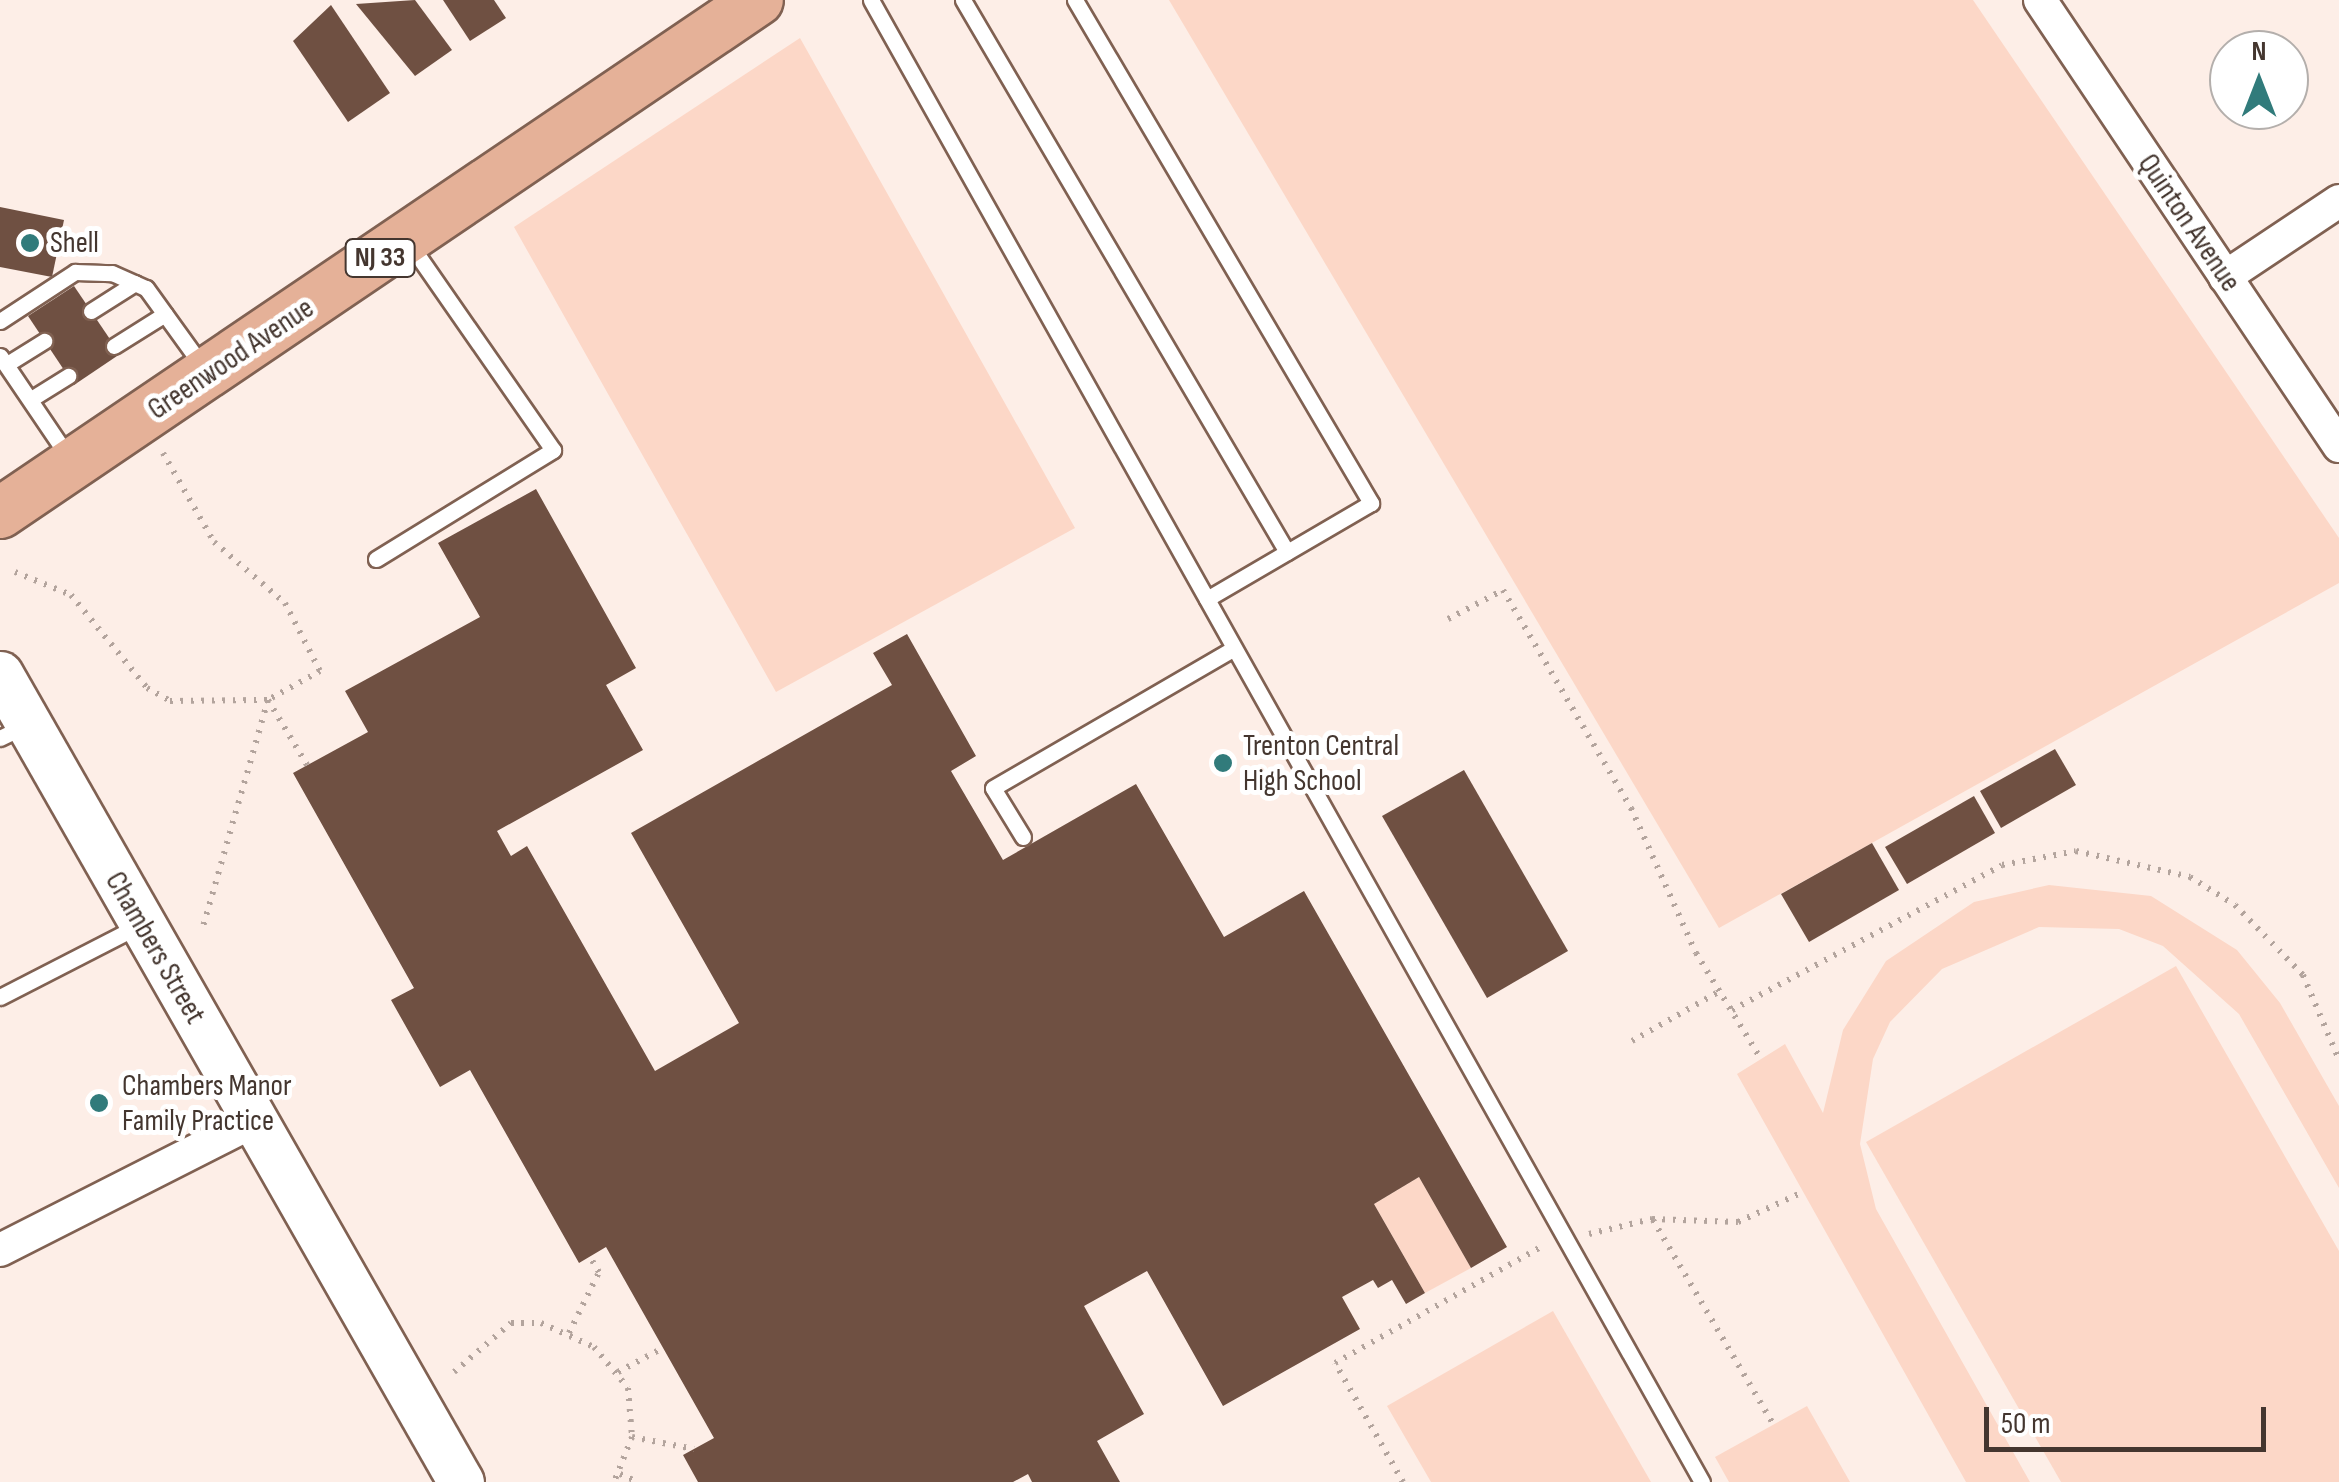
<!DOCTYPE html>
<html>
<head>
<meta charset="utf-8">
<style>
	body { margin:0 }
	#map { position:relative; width:2339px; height:1482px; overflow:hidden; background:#fdeee7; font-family:"Sofia Sans Condensed",sans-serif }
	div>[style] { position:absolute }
	.green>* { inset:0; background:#fcd7c7 }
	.building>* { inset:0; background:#6f5042 }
	.path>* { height:6px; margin-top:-3px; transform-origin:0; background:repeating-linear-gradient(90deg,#b3a49d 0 2.5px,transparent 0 10.5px) }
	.roads { filter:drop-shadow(2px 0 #806152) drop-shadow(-2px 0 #806152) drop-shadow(0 2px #806152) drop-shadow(0 -2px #806152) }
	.lane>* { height:15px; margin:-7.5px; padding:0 7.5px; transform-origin:7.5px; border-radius:7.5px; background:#fff }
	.street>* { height:32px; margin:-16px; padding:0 16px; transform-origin:16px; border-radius:16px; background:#fff }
	.secondary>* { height:45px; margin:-22.5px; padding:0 22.5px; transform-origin:22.5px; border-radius:22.5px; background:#fff }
	.primary>* { height:50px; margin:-25px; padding:0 25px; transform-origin:25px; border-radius:25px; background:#e5b198 }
	.dots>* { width:28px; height:28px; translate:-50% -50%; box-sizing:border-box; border:5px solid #fff; border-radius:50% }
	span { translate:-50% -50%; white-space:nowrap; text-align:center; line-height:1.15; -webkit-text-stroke:10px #fff; paint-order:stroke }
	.shield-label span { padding:2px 8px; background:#fff; border:2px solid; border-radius:8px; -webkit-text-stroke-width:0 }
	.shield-label { font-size:28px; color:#44362f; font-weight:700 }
	.street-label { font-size:30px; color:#44362f }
	.poi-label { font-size:30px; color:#44362f }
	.left { translate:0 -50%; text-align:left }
	.north { position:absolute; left:2209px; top:30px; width:100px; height:100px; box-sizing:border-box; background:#fff; border:2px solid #b4afac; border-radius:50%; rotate:0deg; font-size:28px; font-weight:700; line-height:40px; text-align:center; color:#44362f }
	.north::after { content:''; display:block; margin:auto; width:35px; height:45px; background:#317b7b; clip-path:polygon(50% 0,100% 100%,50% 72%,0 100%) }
	.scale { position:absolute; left:1984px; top:1407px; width:282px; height:45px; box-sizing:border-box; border:5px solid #44362f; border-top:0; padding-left:12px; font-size:30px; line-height:35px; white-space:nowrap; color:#44362f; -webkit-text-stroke:8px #fff; paint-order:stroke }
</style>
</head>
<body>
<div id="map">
	<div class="green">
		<i style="clip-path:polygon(1169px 0,1973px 0,2339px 538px,2339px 583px,1719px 928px)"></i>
		<i style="clip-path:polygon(800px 38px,1075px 528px,776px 692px,514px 227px)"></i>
		<i style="clip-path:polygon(2049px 885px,2151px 896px,2237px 950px,2280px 1003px,2339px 1106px,2339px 1188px,2239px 1014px,2163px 946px,2119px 929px,2039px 927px,1942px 969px,1890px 1022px,1873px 1059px,1860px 1144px,1876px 1209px,2030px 1482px,1966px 1482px,1737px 1074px,1785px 1044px,1823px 1113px,1843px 1030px,1886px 961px,1974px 902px)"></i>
		<i style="clip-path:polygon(2176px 966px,2339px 1251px,2339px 1482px,2061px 1482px,1866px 1142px)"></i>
		<i style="clip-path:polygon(1419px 1177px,1471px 1268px,1425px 1293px,1374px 1204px)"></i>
		<i style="clip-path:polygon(1553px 1311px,1651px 1482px,1431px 1482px,1387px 1406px)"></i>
		<i style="clip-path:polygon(1807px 1406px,1850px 1482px,1729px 1482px,1715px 1457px)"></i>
	</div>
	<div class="building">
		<i style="clip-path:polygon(415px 0,452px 50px,415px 76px,356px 4px)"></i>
		<i style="clip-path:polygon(443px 0,494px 0,506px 18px,470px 41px)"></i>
		<i style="clip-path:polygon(331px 5px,390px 93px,348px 122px,293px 41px)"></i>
		<i style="clip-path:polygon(0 207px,64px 220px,52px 277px,0 267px)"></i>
		<i style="clip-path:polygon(74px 286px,120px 354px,74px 385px,28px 316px)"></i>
		<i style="clip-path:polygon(536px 489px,636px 668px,606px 685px,643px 750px,497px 831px,511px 856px,527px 846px,655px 1071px,739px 1023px,631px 833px,892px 685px,873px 653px,907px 634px,976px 756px,951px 771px,1003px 860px,1136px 784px,1224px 937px,1304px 891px,1507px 1247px,1471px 1268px,1419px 1177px,1374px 1204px,1425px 1293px,1406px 1304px,1392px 1280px,1378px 1288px,1373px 1280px,1342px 1297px,1360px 1329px,1223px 1406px,1147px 1271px,1084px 1306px,1144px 1414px,1097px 1441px,1120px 1482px,1032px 1482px,1028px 1474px,1013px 1482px,698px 1482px,683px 1455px,714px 1438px,606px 1247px,579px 1263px,470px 1070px,440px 1087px,391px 1000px,414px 988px,293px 773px,368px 732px,345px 691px,480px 617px,438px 543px)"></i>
		<i style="clip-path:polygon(2055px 749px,2076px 785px,2001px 828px,1980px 791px)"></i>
		<i style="clip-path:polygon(1464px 770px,1568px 951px,1487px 998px,1382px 816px)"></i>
		<i style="clip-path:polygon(1974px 796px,1995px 833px,1907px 884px,1885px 847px)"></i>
		<i style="clip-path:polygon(1872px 843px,1899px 890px,1809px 942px,1781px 894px)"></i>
	</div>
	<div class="path">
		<i style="left:163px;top:453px;width:103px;rotate:60.2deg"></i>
		<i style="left:214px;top:542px;width:94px;rotate:40.7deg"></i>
		<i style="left:285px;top:603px;width:76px;rotate:62.8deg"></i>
		<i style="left:320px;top:671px;width:60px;rotate:150.9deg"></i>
		<i style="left:268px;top:700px;width:239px;rotate:106deg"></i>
		<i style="left:15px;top:572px;width:61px;rotate:22.3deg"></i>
		<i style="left:71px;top:595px;width:120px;rotate:50.7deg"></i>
		<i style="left:147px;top:688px;width:26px;rotate:29deg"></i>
		<i style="left:170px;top:701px;width:98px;rotate:-0.6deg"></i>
		<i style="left:268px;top:700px;width:76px;rotate:59deg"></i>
		<i style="left:1448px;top:619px;width:62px;rotate:-27.8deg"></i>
		<i style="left:1503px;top:590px;width:253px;rotate:59.6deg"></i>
		<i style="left:1631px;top:808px;width:159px;rotate:65.9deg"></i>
		<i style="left:1696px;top:953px;width:124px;rotate:58.5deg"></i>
		<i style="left:1732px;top:1010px;width:306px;rotate:-28.2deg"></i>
		<i style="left:2002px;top:865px;width:75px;rotate:-10.7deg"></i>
		<i style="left:2076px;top:851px;width:117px;rotate:12.8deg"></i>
		<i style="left:2190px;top:877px;width:53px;rotate:31.9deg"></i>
		<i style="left:2235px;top:905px;width:98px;rotate:45.8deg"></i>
		<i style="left:2303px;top:975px;width:92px;rotate:67deg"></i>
		<i style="left:1632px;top:1041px;width:101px;rotate:-29.6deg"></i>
		<i style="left:1653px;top:1220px;width:237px;rotate:59.5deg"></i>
		<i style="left:1589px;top:1234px;width:65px;rotate:-13.4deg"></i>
		<i style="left:1652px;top:1219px;width:86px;rotate:2deg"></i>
		<i style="left:1738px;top:1222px;width:72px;rotate:-24.8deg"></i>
		<i style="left:569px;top:1333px;width:68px;rotate:-63.8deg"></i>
		<i style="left:599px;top:1272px;width:17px;rotate:-121deg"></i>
		<i style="left:454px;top:1372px;width:75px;rotate:-40.7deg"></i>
		<i style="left:511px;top:1323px;width:30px"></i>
		<i style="left:541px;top:1323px;width:58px;rotate:24.4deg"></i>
		<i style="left:594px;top:1347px;width:53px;rotate:50.3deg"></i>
		<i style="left:628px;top:1388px;width:49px;rotate:85.3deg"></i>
		<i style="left:632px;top:1437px;width:48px;rotate:111.8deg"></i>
		<i style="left:618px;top:1372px;width:51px;rotate:-28.1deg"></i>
		<i style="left:632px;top:1437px;width:63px;rotate:11deg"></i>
		<i style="left:620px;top:1474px;width:20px;rotate:24deg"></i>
		<i style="left:1403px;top:1482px;width:137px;rotate:-119.7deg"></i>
		<i style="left:1335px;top:1363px;width:239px;rotate:-29.4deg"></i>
	</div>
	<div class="roads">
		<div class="lane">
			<i style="left:871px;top:0;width:1699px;rotate:60.72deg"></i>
			<i style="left:963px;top:0;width:640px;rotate:59.59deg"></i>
			<i style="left:1075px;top:0;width:584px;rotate:59.52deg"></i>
			<i style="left:1371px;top:503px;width:190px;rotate:149.7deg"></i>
			<i style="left:91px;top:311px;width:52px;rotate:-32.5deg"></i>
			<i style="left:0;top:321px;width:90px;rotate:-33.2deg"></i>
			<i style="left:75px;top:272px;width:37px;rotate:2deg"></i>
			<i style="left:112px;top:273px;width:37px;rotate:24deg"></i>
			<i style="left:146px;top:288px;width:97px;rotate:54.2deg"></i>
			<i style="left:114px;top:346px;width:60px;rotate:-32.1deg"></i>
			<i style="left:0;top:356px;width:123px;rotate:55.9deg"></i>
			<i style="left:7px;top:364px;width:44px;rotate:-31.9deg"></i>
			<i style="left:31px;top:399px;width:44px;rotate:-31.9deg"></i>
			<i style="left:376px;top:559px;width:208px;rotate:-31.6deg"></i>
			<i style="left:553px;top:450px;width:251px;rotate:-124.8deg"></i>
			<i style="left:0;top:738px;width:28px;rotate:-26deg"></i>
			<i style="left:1023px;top:837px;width:57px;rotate:-121.5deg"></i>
			<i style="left:993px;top:788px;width:277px;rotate:-30.1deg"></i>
			<i style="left:0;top:997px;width:155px;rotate:-27.2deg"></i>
		</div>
		<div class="street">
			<i style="left:2040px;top:0;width:537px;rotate:56.16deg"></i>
			<i style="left:2225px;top:277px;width:137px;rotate:-33.7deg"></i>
			<i style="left:0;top:1250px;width:285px;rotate:-26.9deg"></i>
		</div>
		<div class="secondary">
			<i style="left:0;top:674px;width:930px;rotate:60.29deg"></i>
		</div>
		<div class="primary">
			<i style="left:0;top:513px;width:915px;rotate:-34.09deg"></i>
		</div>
	</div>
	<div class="dots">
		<i style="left:30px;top:243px;background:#317b7b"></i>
		<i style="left:1223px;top:763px;background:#317b7b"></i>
		<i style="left:99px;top:1103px;background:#317b7b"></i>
	</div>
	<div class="shield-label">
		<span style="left:380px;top:258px">NJ 33</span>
	</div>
	<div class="street-label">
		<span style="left:2189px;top:223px;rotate:56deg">Quinton Avenue</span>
		<span style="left:231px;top:359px;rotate:-34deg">Greenwood Avenue</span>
		<span style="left:155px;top:948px;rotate:60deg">Chambers Street</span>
	</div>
	<div class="poi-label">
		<span class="left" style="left:50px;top:243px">Shell</span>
		<span class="left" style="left:1243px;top:763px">Trenton Central<br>High School</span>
		<span class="left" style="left:122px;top:1103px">Chambers Manor<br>Family Practice</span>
	</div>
	<div class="north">N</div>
	<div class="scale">50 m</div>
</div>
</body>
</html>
